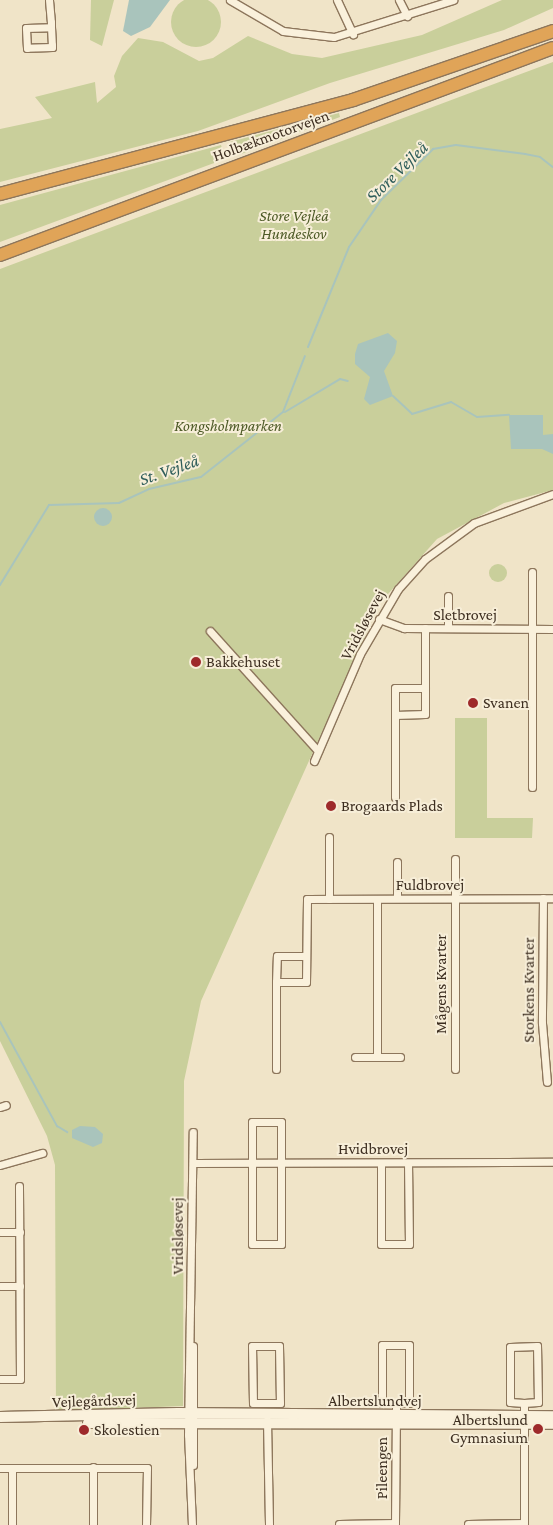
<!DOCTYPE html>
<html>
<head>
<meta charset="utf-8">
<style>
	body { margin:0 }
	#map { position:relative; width:553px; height:1525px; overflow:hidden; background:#f0e4c8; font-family:"Crimson Pro",serif }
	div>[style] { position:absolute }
	.green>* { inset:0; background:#c9cf9b }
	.round { border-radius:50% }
	.water>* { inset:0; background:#a9c4bc }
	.stream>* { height:2px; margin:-1px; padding:0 1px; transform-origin:1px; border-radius:1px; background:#a9c4bc }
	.roads { filter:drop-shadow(1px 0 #8d765c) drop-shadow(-1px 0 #8d765c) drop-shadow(0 1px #8d765c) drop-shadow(0 -1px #8d765c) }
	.street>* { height:7px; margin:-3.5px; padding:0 3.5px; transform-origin:3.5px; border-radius:3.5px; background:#faf1dc }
	.secondary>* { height:10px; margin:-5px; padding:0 5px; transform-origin:5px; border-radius:5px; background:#faf1dc }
	.highway>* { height:12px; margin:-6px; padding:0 6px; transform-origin:6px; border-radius:6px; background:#e0a458 }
	.dots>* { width:14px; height:14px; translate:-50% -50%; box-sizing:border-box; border:2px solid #f7eed8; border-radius:50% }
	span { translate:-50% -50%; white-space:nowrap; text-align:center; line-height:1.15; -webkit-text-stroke:4px #f7eed8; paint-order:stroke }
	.street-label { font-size:16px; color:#3d2e20 }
	.park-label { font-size:16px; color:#4d5a26; font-style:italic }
	.poi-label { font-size:16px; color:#3d2e20 }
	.left { translate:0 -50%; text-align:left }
	.right { translate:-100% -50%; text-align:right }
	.water-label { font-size:18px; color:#2f5d5a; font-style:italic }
</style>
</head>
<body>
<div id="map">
	<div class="green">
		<i class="round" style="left:171px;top:-3px;width:50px;height:50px"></i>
		<i style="clip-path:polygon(91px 0,114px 0,102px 46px,90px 40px)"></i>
		<i style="clip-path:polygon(502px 0,553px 0,553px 8px,504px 30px,330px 83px,198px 131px,0 182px,0 129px,52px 118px,35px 97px,95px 82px,97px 103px,116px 87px,114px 76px,122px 56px,138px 38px,163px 42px,199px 61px,213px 58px,248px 36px,292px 54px,322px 58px,422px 35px)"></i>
		<i style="clip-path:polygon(553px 62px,553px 490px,504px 503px,437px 539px,380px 603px,201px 1001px,184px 1081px,183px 1406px,56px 1411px,55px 1165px,47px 1136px,0 1041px,0 269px)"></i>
		<i style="clip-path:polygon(339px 113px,340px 117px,233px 157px,230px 142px)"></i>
		<i style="clip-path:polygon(221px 145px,225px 159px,0 242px,0 205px)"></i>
		<i class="round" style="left:489px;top:564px;width:18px;height:18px"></i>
		<i style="clip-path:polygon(455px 718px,487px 718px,487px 818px,533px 818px,532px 838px,455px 838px)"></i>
	</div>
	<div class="water">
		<i style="clip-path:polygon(129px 0,170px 0,150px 27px,131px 36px,123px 31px)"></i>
		<i style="clip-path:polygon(388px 333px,397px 341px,395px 353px,384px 371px,393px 396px,370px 405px,364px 399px,370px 377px,355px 364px,355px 354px,358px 344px)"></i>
		<i style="clip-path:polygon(509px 415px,543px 415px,543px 435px,553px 434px,553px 454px,542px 449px,511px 449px)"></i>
		<i class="round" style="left:94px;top:508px;width:18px;height:18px"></i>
		<i style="clip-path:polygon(80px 1126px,95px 1127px,103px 1134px,102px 1143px,93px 1147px,72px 1138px,72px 1130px)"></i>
	</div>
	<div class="stream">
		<i style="left:308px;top:347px;width:108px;rotate:-67.7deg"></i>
		<i style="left:349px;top:247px;width:57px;rotate:-55.8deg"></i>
		<i style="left:381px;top:200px;width:73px;rotate:-44.4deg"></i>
		<i style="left:433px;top:149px;width:23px;rotate:-10deg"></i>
		<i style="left:456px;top:145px;width:70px;rotate:7.4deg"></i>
		<i style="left:525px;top:154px;width:15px;rotate:11deg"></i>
		<i style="left:540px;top:157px;width:16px;rotate:38deg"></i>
		<i style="left:393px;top:396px;width:26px;rotate:43deg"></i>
		<i style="left:412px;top:414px;width:41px;rotate:-17.1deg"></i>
		<i style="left:451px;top:402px;width:30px;rotate:30deg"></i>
		<i style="left:477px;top:417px;width:32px;rotate:-4deg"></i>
		<i style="left:285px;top:412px;width:64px;rotate:-31deg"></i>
		<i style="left:340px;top:379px;width:8px;rotate:14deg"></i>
		<i style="left:0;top:585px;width:94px;rotate:-58.5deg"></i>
		<i style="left:49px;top:505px;width:70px;rotate:-1.6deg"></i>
		<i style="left:119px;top:503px;width:33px;rotate:-25deg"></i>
		<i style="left:149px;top:489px;width:53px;rotate:-13deg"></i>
		<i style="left:201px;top:477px;width:105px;rotate:-38.4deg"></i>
		<i style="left:283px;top:412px;width:60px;rotate:-68.6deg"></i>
		<i style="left:0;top:1022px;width:119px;rotate:61.3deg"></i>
		<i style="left:57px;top:1126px;width:12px;rotate:31deg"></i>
	</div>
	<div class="roads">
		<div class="street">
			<i style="left:49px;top:0;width:22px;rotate:85deg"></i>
			<i style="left:51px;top:22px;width:5px;rotate:90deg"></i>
			<i style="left:51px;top:27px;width:18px;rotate:87deg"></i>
			<i style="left:52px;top:45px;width:2px;rotate:90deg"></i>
			<i style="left:52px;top:47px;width:25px;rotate:178deg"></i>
			<i style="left:27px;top:48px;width:20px;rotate:-93deg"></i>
			<i style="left:26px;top:28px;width:25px;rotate:-2deg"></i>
			<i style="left:230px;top:0;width:61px;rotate:30.3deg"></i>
			<i style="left:283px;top:31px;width:51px;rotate:6.7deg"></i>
			<i style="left:334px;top:37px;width:125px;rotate:-17.3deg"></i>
			<i style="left:337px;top:0;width:38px;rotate:65deg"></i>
			<i style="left:399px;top:0;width:18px;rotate:63deg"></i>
			<i style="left:379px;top:619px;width:27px;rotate:20deg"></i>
			<i style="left:404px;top:628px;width:149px;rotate:0.4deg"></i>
			<i style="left:448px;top:628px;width:32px;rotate:-90deg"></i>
			<i style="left:210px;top:631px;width:161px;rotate:48deg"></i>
			<i style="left:395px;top:715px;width:30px;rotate:-2deg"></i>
			<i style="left:425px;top:714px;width:26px;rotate:-90deg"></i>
			<i style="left:314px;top:761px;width:116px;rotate:-66.7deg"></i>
			<i style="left:360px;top:654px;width:75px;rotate:-59.7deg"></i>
			<i style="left:398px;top:589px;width:40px;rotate:-48deg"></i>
			<i style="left:425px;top:559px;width:61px;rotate:-36.3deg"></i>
			<i style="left:474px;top:523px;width:84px;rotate:-20.2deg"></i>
			<i style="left:532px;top:787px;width:215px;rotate:-90deg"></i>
			<i style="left:395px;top:797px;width:109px;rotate:-90deg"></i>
			<i style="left:395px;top:688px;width:30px"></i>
			<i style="left:425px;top:688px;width:60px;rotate:-90deg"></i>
			<i style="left:397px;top:862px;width:36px;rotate:90deg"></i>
			<i style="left:543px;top:898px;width:125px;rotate:90.5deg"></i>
			<i style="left:542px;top:1023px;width:59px;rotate:85.2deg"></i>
			<i style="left:329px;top:899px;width:62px;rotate:-90deg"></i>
			<i style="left:377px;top:899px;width:158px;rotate:90deg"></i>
			<i style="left:276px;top:982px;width:26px;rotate:-88deg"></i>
			<i style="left:277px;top:956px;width:29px"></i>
			<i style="left:355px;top:1057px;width:45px"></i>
			<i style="left:276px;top:1069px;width:87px;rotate:-90deg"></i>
			<i style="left:276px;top:982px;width:30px"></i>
			<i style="left:306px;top:982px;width:83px;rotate:-89.3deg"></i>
			<i style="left:307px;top:899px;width:246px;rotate:-0.2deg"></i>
			<i style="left:455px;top:1069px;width:210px;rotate:-90deg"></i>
			<i style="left:0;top:1107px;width:6px;rotate:-18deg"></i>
			<i style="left:252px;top:1122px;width:29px"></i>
			<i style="left:281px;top:1122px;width:122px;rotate:90deg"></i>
			<i style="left:281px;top:1244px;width:29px;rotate:180deg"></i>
			<i style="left:252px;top:1244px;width:122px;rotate:-90deg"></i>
			<i style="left:193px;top:1163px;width:360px;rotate:-0.2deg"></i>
			<i style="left:381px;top:1163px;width:81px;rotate:90deg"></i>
			<i style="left:381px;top:1244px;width:28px"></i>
			<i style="left:409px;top:1244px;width:81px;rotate:-90.7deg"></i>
			<i style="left:0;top:1165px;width:44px;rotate:-15.9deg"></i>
			<i style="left:0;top:1232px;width:20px"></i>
			<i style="left:0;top:1286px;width:20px"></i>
			<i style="left:382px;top:1345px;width:27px"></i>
			<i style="left:409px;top:1345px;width:58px;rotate:90deg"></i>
			<i style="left:409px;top:1403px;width:27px;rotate:180deg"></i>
			<i style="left:382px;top:1403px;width:58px;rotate:-90deg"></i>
			<i style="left:193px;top:1346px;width:119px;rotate:90deg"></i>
			<i style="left:252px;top:1346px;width:27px"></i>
			<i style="left:279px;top:1346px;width:57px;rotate:89deg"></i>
			<i style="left:280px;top:1403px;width:27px;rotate:180deg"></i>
			<i style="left:253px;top:1403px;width:57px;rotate:-91deg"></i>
			<i style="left:0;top:1379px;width:20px"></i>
			<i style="left:20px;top:1379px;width:193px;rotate:-90.3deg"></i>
			<i style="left:267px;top:1420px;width:105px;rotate:88.9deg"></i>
			<i style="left:0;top:1468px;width:147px"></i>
			<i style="left:147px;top:1468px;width:57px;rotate:91deg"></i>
			<i style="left:12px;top:1468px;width:57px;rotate:90deg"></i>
			<i style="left:339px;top:1524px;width:56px;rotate:-1deg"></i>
			<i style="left:395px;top:1523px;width:120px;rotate:-89.5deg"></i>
			<i style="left:468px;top:1524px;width:56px;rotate:-1deg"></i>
			<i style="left:524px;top:1523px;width:120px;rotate:-90deg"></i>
			<i style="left:524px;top:1403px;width:14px;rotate:-4deg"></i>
			<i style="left:538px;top:1402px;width:56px;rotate:-91deg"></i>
			<i style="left:537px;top:1346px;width:27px;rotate:178deg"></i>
			<i style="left:510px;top:1347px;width:55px;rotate:90deg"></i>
			<i style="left:510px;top:1402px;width:14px;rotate:4deg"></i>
			<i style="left:93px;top:1525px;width:58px;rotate:-90deg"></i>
			<i style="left:192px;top:1525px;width:90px;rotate:-92.5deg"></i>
			<i style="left:188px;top:1435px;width:303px;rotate:-89.1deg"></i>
		</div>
		<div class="secondary">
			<i style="left:0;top:1417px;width:178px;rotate:-1.3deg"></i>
			<i style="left:178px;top:1413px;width:375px;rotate:0.5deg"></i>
			<i style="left:88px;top:1423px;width:465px;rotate:0.1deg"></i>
		</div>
		<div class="highway">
			<i style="left:0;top:194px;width:365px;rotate:-14.9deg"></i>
			<i style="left:353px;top:100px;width:212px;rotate:-19deg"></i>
			<i style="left:0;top:255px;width:590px;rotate:-20.52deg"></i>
		</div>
	</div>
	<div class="dots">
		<i style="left:196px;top:662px;background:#9e2a2b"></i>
		<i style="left:473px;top:703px;background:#9e2a2b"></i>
		<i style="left:331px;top:806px;background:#9e2a2b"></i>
		<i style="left:538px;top:1429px;background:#9e2a2b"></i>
		<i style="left:84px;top:1430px;background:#9e2a2b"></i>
	</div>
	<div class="street-label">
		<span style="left:271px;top:136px;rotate:-20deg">Holbækmotorvejen</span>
		<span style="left:465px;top:615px">Sletbrovej</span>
		<span style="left:363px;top:625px;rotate:-62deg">Vridsløsevej</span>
		<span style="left:430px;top:885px">Fuldbrovej</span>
		<span style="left:441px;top:984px;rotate:-90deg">Mågens Kvarter</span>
		<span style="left:529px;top:990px;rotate:-90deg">Storkens Kvarter</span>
		<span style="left:373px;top:1149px">Hvidbrovej</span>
		<span style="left:178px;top:1236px;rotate:-90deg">Vridsløsevej</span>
		<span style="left:94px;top:1401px;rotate:-2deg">Vejlegårdsvej</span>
		<span style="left:375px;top:1401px">Albertslundvej</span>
		<span style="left:382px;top:1468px;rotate:-90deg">Pileengen</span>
	</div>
	<div class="park-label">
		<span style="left:294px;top:225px">Store Vejleå<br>Hundeskov</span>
		<span style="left:228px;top:426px">Kongsholmparken</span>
	</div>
	<div class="poi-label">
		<span class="left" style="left:206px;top:662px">Bakkehuset</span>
		<span class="left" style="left:483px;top:703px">Svanen</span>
		<span class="left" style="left:341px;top:806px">Brogaards Plads</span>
		<span class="right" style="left:528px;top:1429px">Albertslund<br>Gymnasium</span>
		<span class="left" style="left:94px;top:1430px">Skolestien</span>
	</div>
	<div class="water-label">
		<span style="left:397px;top:172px;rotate:-44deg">Store Vejleå</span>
		<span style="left:169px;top:470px;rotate:-19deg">St. Vejleå</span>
	</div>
</div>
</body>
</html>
